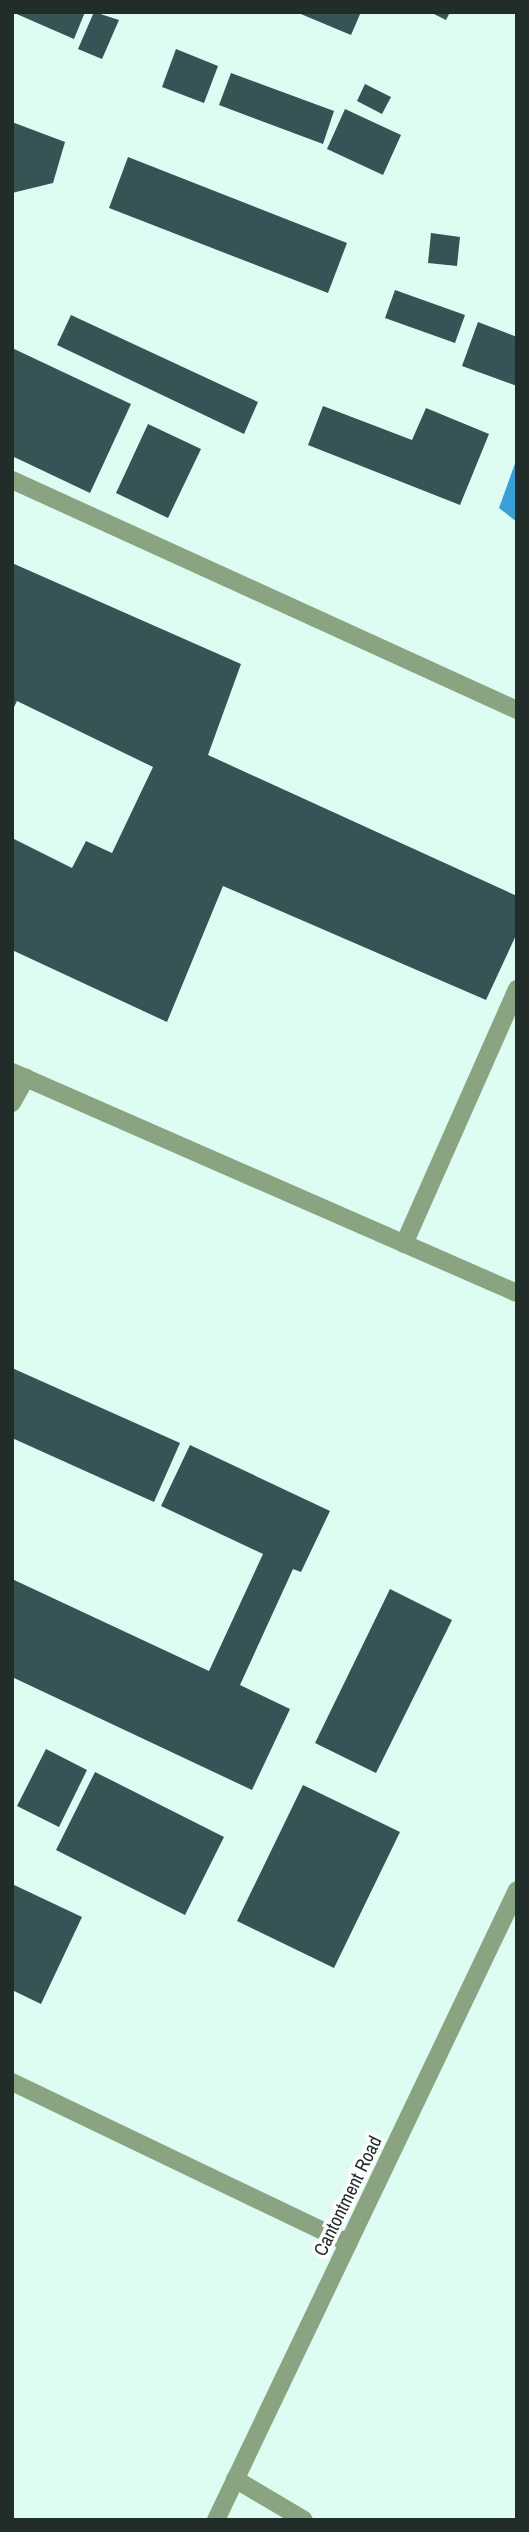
<!DOCTYPE html>
<html>
<head>
<meta charset="utf-8">
<style>
	body { margin:0 }
	#map { position:relative; width:529px; height:2532px; overflow:hidden; background:#defdf2; font-family:"Archivo Narrow",sans-serif }
	div>[style] { position:absolute }
	.water>* { inset:0; background:#37a0da }
	.building>* { inset:0; background:#365356 }
	.service>* { height:18px; margin:-9px; padding:0 9px; transform-origin:9px; border-radius:9px; background:#8aa381 }
	.minor>* { height:18px; margin:-9px; padding:0 9px; transform-origin:9px; border-radius:9px; background:#8aa381 }
	.tertiary>* { height:18px; margin:-9px; padding:0 9px; transform-origin:9px; border-radius:9px; background:#8aa381 }
	span { translate:-50% -50%; white-space:nowrap; text-align:center; line-height:1.15; -webkit-text-stroke:7px #fff; paint-order:stroke }
	.street-label { font-size:19px; color:#212d29 }
	.frame { position:absolute; inset:0; border:14px solid #212d29; pointer-events:none }
</style>
</head>
<body>
<div id="map">
	<div class="water">
		<i style="clip-path:polygon(517px 458px,517px 522px,499px 508px)"></i>
	</div>
	<div class="building">
		<i style="clip-path:polygon(12px 12px,85px 12px,74px 39px)"></i>
		<i style="clip-path:polygon(94px 12px,119px 20px,102px 59px,78px 49px)"></i>
		<i style="clip-path:polygon(296px 12px,361px 12px,351px 35px)"></i>
		<i style="clip-path:polygon(430px 12px,450px 12px,446px 20px)"></i>
		<i style="clip-path:polygon(176px 49px,218px 66px,204px 103px,162px 87px)"></i>
		<i style="clip-path:polygon(231px 73px,334px 111px,323px 144px,219px 105px)"></i>
		<i style="clip-path:polygon(365px 84px,391px 97px,382px 114px,357px 101px)"></i>
		<i style="clip-path:polygon(345px 109px,401px 135px,383px 175px,327px 149px)"></i>
		<i style="clip-path:polygon(12px 122px,65px 142px,53px 183px,12px 193px)"></i>
		<i style="clip-path:polygon(128px 157px,347px 243px,328px 293px,109px 208px)"></i>
		<i style="clip-path:polygon(431px 233px,460px 237px,457px 266px,428px 263px)"></i>
		<i style="clip-path:polygon(395px 290px,465px 315px,455px 343px,385px 318px)"></i>
		<i style="clip-path:polygon(71px 315px,258px 402px,244px 434px,57px 345px)"></i>
		<i style="clip-path:polygon(478px 322px,517px 337px,517px 386px,462px 366px)"></i>
		<i style="clip-path:polygon(12px 348px,131px 404px,90px 493px,12px 456px)"></i>
		<i style="clip-path:polygon(323px 406px,412px 440px,426px 408px,489px 434px,460px 505px,308px 445px)"></i>
		<i style="clip-path:polygon(148px 424px,201px 449px,168px 518px,116px 493px)"></i>
		<i style="clip-path:polygon(12px 563px,241px 664px,208px 755px,517px 896px,517px 933px,486px 1000px,223px 886px,167px 1022px,12px 950px,12px 838px,72px 868px,86px 841px,112px 853px,153px 767px,17px 701px,12px 711px)"></i>
		<i style="clip-path:polygon(12px 1368px,180px 1443px,154px 1502px,12px 1438px)"></i>
		<i style="clip-path:polygon(190px 1445px,330px 1511px,301px 1572px,293px 1569px,240px 1685px,290px 1709px,252px 1790px,12px 1677px,12px 1579px,209px 1671px,263px 1554px,161px 1506px)"></i>
		<i style="clip-path:polygon(390px 1589px,452px 1620px,376px 1773px,315px 1743px)"></i>
		<i style="clip-path:polygon(46px 1749px,87px 1770px,59px 1827px,17px 1806px)"></i>
		<i style="clip-path:polygon(95px 1772px,224px 1837px,185px 1915px,56px 1850px)"></i>
		<i style="clip-path:polygon(303px 1785px,400px 1832px,334px 1968px,237px 1921px)"></i>
		<i style="clip-path:polygon(12px 1884px,82px 1917px,41px 2004px,12px 1990px)"></i>
	</div>
	<div class="service">
		<i style="left:12px;top:480px;width:555px;rotate:24.49deg"></i>
		<i style="left:12px;top:1072px;width:551px;rotate:23.64deg"></i>
		<i style="left:12px;top:1103px;width:29px;rotate:-61deg"></i>
		<i style="left:404px;top:1244px;width:279px;rotate:-66.1deg"></i>
		<i style="left:12px;top:2082px;width:373px;rotate:25.6deg"></i>
	</div>
	<div class="minor">
		<i style="left:235px;top:2479px;width:80px;rotate:30.7deg"></i>
	</div>
	<div class="tertiary">
		<i style="left:216px;top:2520px;width:698px;rotate:-64.46deg"></i>
	</div>
	<div class="street-label">
		<span style="left:348px;top:2196px;rotate:-64deg">Cantontment Road</span>
	</div>
	<div class="frame"></div>
</div>
</body>
</html>
